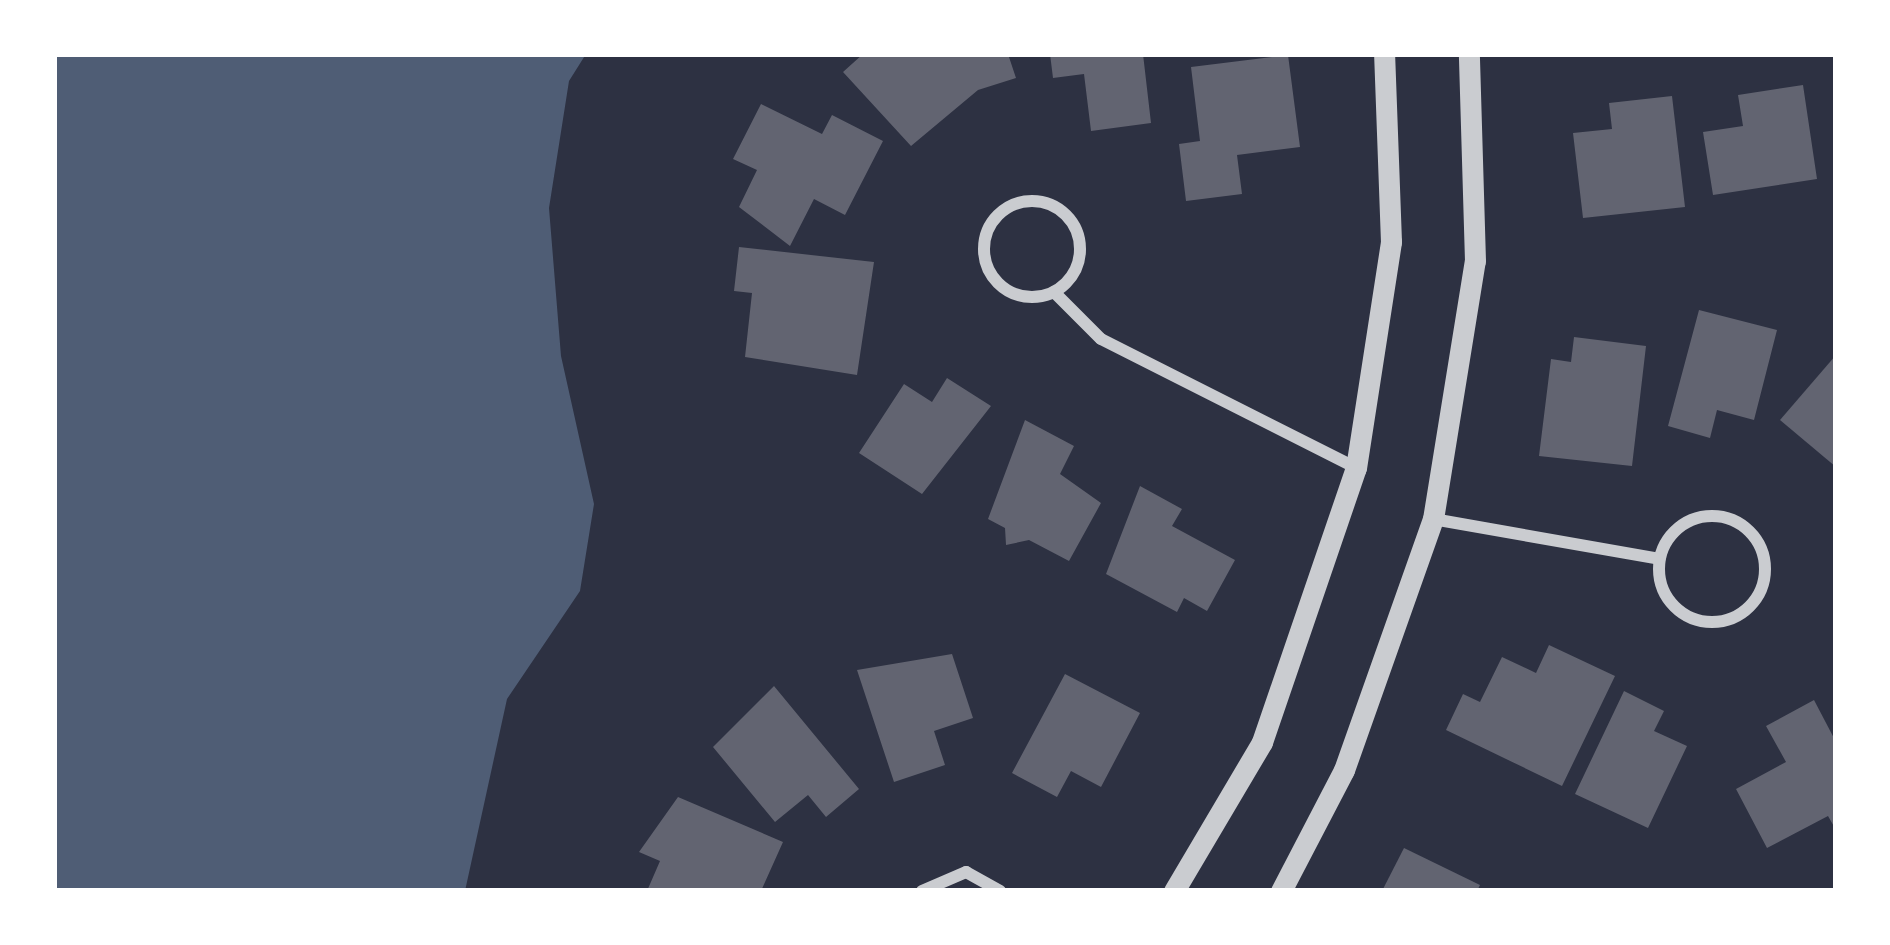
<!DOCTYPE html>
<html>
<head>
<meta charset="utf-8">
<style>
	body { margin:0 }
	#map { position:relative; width:1890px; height:945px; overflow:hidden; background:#2d3142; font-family:Manrope,sans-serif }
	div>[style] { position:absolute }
	.water>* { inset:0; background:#4f5d75 }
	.building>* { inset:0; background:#626471 }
	.minor>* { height:12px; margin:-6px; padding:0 6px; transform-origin:6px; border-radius:6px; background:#caccd0 }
	.minor>.ring { margin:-6px; padding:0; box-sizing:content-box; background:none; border:12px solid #caccd0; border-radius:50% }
	.tertiary>* { height:21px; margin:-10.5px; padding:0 10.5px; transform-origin:10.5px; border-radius:10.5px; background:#caccd0 }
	span { translate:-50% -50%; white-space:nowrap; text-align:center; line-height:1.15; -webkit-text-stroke:12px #fff; paint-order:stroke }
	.frame { position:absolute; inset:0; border:57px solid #fff; pointer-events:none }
</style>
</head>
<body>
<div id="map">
	<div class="water">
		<i style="clip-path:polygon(54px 54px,586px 54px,569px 81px,549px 208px,561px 356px,594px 504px,580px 591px,507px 699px,465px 891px,54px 891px)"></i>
	</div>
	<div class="building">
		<i style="clip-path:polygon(863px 54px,1008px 54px,1016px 78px,978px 90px,911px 146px,843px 72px)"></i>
		<i style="clip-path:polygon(1050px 54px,1143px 54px,1151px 123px,1091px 131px,1084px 74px,1053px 78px)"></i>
		<i style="clip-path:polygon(1288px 55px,1300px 147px,1237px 155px,1242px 194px,1186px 201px,1179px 144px,1200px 141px,1191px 67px)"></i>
		<i style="clip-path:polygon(1803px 85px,1817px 179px,1713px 195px,1703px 132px,1743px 126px,1738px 95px)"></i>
		<i style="clip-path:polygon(1672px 96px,1685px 207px,1583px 218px,1573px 133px,1612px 129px,1609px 103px)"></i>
		<i style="clip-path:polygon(761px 104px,822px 134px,832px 115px,883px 141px,845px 215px,814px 199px,790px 246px,739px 207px,757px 170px,733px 159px)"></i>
		<i style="clip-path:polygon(739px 247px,874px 262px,857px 375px,745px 357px,752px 293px,734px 291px)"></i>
		<i style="clip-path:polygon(1699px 310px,1777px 330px,1754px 420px,1717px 410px,1710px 438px,1668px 426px)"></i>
		<i style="clip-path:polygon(1574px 337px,1646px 346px,1632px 466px,1539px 456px,1551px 359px,1571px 362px)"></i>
		<i style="clip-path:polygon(1836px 355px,1836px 467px,1780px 420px)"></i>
		<i style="clip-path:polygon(947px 378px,991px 406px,922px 494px,859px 453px,904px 384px,932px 402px)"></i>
		<i style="clip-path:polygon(1025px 420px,1074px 446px,1060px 474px,1101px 503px,1069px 561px,1029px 540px,1006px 545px,1005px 528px,988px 519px)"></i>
		<i style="clip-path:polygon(1140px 486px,1182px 509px,1172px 526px,1235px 560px,1207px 611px,1184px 598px,1177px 612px,1106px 574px)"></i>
		<i style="clip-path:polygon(1549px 645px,1615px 676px,1562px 786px,1446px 730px,1463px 694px,1480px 702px,1502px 657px,1536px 673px)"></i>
		<i style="clip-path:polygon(952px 654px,973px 718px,934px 731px,945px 765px,894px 782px,857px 670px)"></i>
		<i style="clip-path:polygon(1065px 674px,1140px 713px,1101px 787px,1071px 771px,1057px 797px,1012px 773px)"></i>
		<i style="clip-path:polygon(774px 686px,859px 789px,826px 817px,808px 795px,775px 822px,713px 747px)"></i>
		<i style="clip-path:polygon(1624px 691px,1664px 711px,1654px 731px,1687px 746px,1648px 828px,1575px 794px)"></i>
		<i style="clip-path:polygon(1814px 700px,1836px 742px,1836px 830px,1828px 816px,1767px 848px,1736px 789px,1786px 762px,1766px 726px)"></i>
		<i style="clip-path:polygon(678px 797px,783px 842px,761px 891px,647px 891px,660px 861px,639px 852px)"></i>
		<i style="clip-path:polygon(1404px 848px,1480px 885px,1477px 891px,1382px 891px)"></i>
	</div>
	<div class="minor">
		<i class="ring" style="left:984px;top:201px;width:84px;height:84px"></i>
		<i style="left:1054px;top:292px;width:66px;rotate:45deg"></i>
		<i style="left:1101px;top:339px;width:286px;rotate:26.8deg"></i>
		<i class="ring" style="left:1659px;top:516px;width:94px;height:94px"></i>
		<i style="left:1433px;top:519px;width:230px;rotate:10deg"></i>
		<i style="left:922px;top:891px;width:48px;rotate:-23.4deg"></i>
		<i style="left:966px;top:872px;width:39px;rotate:29deg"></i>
	</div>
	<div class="tertiary">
		<i style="left:1174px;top:891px;width:173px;rotate:-59.4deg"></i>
		<i style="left:1262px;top:742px;width:290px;rotate:-71.1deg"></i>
		<i style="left:1356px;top:468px;width:229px;rotate:-81.2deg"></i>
		<i style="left:1391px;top:242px;width:188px;rotate:-92.1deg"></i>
		<i style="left:1281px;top:891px;width:136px;rotate:-62.5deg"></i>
		<i style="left:1344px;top:770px;width:266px;rotate:-70.5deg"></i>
		<i style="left:1433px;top:519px;width:261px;rotate:-80.8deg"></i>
		<i style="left:1475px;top:261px;width:207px;rotate:-91.7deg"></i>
	</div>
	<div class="frame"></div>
</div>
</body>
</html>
